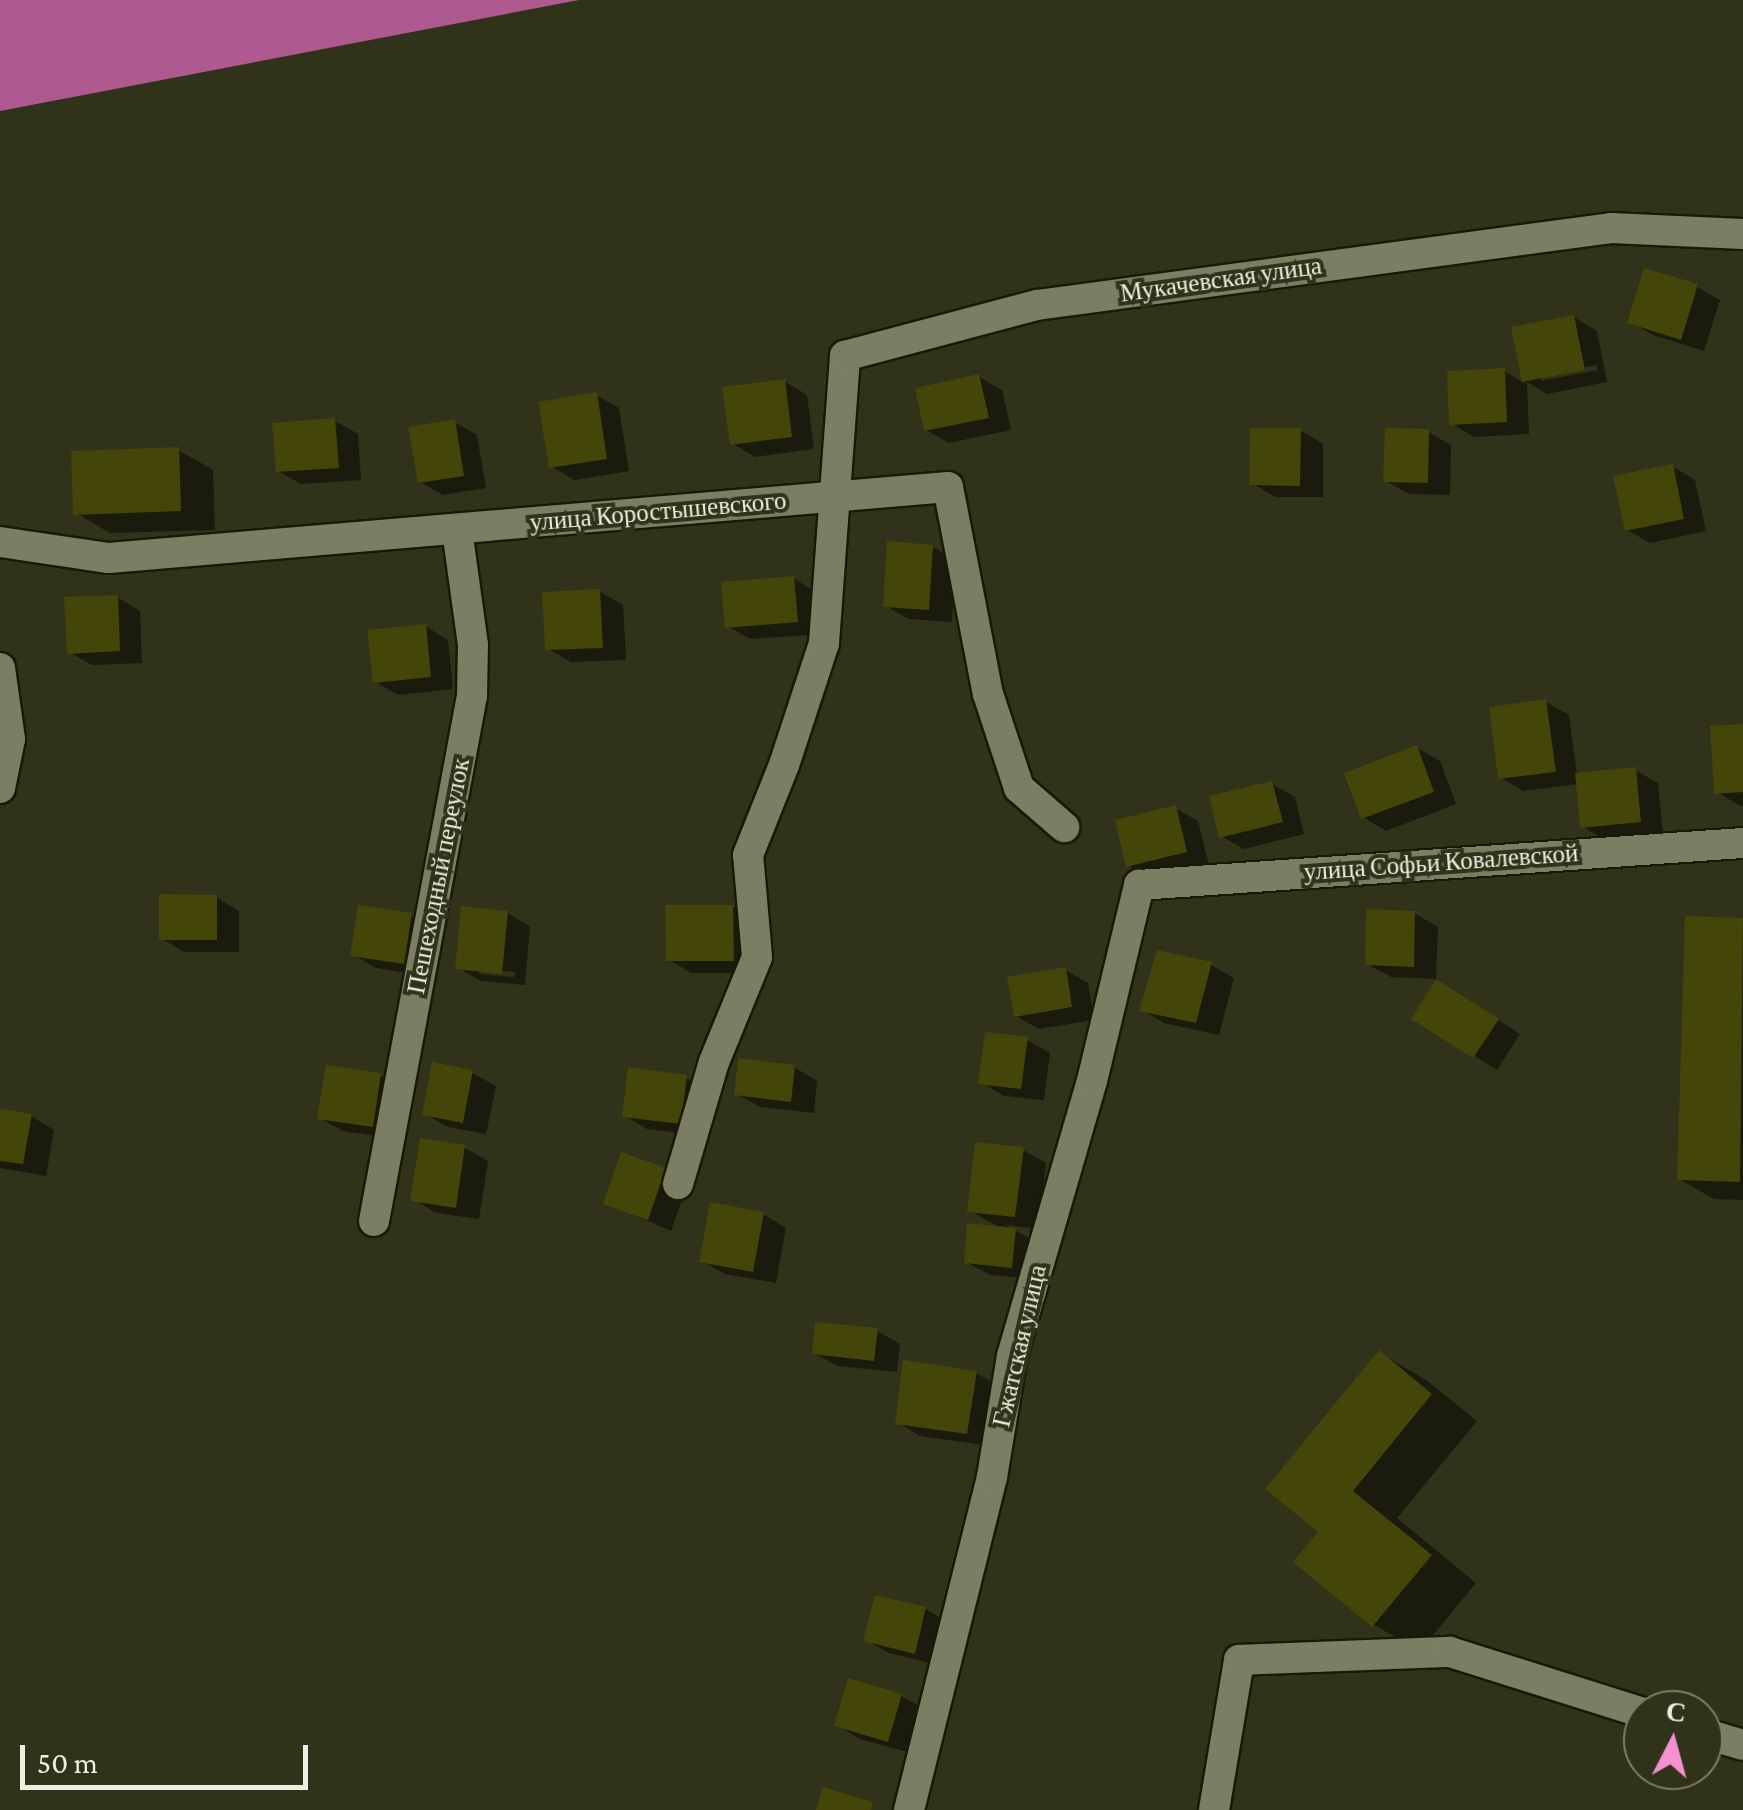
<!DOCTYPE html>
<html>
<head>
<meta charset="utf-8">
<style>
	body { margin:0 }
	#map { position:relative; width:1743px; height:1810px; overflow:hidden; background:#31321a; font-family:"Crimson Pro",serif }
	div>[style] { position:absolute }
	.water>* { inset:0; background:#ae598f }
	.shadow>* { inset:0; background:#0007 }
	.building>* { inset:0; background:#444508 }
	.roads { filter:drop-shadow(2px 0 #191a03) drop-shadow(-2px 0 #191a03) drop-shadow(0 2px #191a03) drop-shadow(0 -2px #191a03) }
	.minor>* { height:30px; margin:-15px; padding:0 15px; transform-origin:15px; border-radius:15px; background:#7c7e63 }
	span { translate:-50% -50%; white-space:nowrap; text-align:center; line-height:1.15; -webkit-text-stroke:8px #31321a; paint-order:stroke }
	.street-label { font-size:25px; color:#eeefe1 }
	.north { position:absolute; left:1623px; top:1690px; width:100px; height:100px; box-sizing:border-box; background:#31321a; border:2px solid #7d7e6a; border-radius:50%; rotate:6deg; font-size:28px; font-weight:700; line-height:40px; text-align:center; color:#eeefe1 }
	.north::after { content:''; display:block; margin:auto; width:35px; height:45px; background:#f690d0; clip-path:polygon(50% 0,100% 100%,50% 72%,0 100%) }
	.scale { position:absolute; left:20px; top:1745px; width:288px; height:45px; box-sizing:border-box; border:5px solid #eeefe1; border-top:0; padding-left:12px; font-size:30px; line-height:35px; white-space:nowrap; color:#eeefe1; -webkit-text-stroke:8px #31321a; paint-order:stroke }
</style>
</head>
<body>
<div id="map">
	<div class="water">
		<i style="clip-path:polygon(0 0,579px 0,0 111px)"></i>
	</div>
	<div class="shadow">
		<i style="clip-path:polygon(1697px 287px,1720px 300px,1704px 351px,1653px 335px,1630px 322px)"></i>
		<i style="clip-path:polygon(evenodd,1574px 317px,1597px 331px,1607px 382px,1547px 394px,1527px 382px,1529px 434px,1474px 437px,1451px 423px,1504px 371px,1524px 383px,1514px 329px,1574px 317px,1597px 365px,1598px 370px,1541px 381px,1541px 376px,1597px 365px)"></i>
		<i style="clip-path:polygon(979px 377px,1002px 390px,1011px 430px,949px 443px,926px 430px)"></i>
		<i style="clip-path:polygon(784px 381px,807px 395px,814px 449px,755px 457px,732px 443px)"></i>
		<i style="clip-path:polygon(596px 395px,619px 408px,629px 471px,574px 480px,551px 466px)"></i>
		<i style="clip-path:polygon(335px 421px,358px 434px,361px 480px,301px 484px,278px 471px)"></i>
		<i style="clip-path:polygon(454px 422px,477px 435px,486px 488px,443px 495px,420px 482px)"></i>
		<i style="clip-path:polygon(1300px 430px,1323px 444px,1323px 497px,1275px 497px,1252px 483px)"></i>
		<i style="clip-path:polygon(1428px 432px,1451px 445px,1450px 495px,1409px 494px,1386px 481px)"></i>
		<i style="clip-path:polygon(178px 450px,213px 470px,215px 530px,110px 533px,76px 513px)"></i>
		<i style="clip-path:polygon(1672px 466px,1695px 480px,1706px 531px,1650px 543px,1627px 530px)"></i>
		<i style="clip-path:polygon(933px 547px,956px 561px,952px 622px,909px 619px,886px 606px)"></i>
		<i style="clip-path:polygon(793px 578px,816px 592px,820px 634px,750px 639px,727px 626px)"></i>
		<i style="clip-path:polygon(599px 591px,623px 605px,626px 660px,571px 662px,548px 649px)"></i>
		<i style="clip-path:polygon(117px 597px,140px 611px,142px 663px,92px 665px,69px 652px)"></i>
		<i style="clip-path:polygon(425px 626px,448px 640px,453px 689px,398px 695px,375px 682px)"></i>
		<i style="clip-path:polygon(1546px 702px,1569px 715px,1577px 775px,1635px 770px,1658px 783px,1663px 834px,1605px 840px,1582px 826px,1578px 784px,1523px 791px,1500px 777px)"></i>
		<i style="clip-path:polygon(1743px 726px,1743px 806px,1740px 806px,1717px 792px)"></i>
		<i style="clip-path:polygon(1417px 748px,1440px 761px,1456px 804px,1386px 831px,1363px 817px)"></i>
		<i style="clip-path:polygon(1272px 784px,1295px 797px,1304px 834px,1244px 849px,1221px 836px)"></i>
		<i style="clip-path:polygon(1175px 808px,1198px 821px,1209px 865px,1151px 879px,1128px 865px)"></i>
		<i style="clip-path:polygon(216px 897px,239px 911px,239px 952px,184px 952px,161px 938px)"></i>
		<i style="clip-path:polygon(733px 907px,756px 921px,756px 973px,691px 973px,668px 959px)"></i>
		<i style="clip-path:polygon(evenodd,507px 913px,530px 926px,525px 985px,481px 981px,458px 968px,507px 913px,479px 969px,515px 972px,514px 977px,479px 974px,479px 969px)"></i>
		<i style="clip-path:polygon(1414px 913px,1438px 927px,1436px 979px,1391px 977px,1367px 964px)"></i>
		<i style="clip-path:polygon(411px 916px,434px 929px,426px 976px,376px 968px,352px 954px)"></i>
		<i style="clip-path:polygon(1688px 919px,1743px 921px,1743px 1200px,1714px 1199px,1679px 1179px)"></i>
		<i style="clip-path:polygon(1211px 965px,1234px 978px,1219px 1035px,1164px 1023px,1142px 1010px)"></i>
		<i style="clip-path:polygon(1065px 970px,1088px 983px,1094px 1020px,1039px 1029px,1016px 1016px)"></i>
		<i style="clip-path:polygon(1460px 995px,1520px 1034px,1497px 1070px,1414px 1018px)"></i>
		<i style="clip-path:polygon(1027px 1040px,1050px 1053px,1044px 1100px,1004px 1096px,981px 1082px)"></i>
		<i style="clip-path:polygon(794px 1067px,817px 1081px,814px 1113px,760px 1107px,737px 1094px)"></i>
		<i style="clip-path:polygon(472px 1073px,496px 1086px,486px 1134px,448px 1127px,425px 1114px)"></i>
		<i style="clip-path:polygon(380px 1076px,403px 1089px,396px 1139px,343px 1131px,320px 1118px)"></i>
		<i style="clip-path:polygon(686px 1078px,710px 1091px,704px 1136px,647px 1129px,624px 1115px)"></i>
		<i style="clip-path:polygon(0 1111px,31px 1116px,54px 1130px,46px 1176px,0 1168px)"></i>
		<i style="clip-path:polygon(422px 1141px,465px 1148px,488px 1161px,479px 1219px,436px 1213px,413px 1199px)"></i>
		<i style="clip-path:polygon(1023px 1150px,1046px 1163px,1038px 1229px,1006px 1225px,1038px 1243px,1035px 1279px,990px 1275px,966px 1262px,1002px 1229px,969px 1210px)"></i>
		<i style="clip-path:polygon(665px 1171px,688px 1184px,671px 1231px,606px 1202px)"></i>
		<i style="clip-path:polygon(763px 1214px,786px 1228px,776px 1283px,725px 1274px,702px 1261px)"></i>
		<i style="clip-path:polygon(877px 1331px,900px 1344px,897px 1372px,837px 1366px,814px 1353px)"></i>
		<i style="clip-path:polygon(1380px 1353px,1426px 1380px,1477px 1421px,1397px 1518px,1476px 1583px,1420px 1651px,1374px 1625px,1321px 1532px)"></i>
		<i style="clip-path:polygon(976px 1373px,999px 1386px,990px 1446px,920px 1436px,897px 1422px)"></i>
		<i style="clip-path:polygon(877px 1598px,926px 1609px,948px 1623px,938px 1665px,889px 1653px,866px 1640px)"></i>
		<i style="clip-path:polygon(901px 1696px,924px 1709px,911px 1753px,860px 1739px,837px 1725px)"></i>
	</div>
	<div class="building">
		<i style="clip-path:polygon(1644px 268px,1698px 284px,1681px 340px,1627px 323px)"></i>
		<i style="clip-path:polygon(1574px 315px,1585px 370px,1522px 382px,1511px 327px)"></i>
		<i style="clip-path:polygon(1505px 368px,1507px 422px,1449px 425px,1447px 371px)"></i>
		<i style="clip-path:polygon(979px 374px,989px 418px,924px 431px,915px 388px)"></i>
		<i style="clip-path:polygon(785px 379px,792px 437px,730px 445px,722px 387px)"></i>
		<i style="clip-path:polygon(597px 392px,607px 459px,549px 468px,538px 402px)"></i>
		<i style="clip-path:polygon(335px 418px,339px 468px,276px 472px,272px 423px)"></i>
		<i style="clip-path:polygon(455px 419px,464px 476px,418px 483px,408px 427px)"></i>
		<i style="clip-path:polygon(1250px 428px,1301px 428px,1300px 486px,1249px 485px)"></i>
		<i style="clip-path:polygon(1385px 428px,1429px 429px,1428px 483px,1383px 482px)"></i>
		<i style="clip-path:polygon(179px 447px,181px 511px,73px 515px,71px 451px)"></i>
		<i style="clip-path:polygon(1673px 464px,1684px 519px,1625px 531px,1613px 476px)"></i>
		<i style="clip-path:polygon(887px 541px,933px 545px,929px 610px,883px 607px)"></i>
		<i style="clip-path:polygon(794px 576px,798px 622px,725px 628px,721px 582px)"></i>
		<i style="clip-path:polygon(600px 589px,603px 648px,545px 650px,542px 592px)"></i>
		<i style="clip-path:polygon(118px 595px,120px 651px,67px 654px,64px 597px)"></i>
		<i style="clip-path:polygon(426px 624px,431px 677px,373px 683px,367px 630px)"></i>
		<i style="clip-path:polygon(1546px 699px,1556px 772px,1498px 779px,1489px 707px)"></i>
		<i style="clip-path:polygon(1743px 724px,1743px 792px,1714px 794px,1710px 726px)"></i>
		<i style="clip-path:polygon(1417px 745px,1434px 792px,1361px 819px,1344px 773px)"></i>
		<i style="clip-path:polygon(1636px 767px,1641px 822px,1580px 828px,1575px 773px)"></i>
		<i style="clip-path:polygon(1272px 781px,1283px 822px,1219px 838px,1209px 796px)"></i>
		<i style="clip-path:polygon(1176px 805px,1187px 852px,1126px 867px,1115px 820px)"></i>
		<i style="clip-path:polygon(159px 894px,217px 895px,217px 940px,159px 940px)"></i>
		<i style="clip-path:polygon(358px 905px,412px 913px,404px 964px,350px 956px)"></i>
		<i style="clip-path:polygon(665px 905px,733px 905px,734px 961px,666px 961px)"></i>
		<i style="clip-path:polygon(461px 906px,508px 911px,502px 974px,455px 969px)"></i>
		<i style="clip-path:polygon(1366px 909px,1415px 911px,1414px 967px,1365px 965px)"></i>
		<i style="clip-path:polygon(1685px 916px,1743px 918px,1740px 1182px,1677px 1180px)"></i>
		<i style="clip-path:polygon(1157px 950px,1212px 962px,1196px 1023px,1139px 1011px)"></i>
		<i style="clip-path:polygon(1066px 967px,1072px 1007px,1014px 1017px,1007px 977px)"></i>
		<i style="clip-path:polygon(1436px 979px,1499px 1019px,1473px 1058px,1411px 1019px)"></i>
		<i style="clip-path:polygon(985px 1032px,1028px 1037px,1021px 1089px,978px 1084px)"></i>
		<i style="clip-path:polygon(738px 1058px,795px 1065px,791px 1102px,734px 1095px)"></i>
		<i style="clip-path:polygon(432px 1062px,473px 1070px,463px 1123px,422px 1115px)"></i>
		<i style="clip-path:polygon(326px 1065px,381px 1073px,373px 1127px,317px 1119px)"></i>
		<i style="clip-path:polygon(628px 1067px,687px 1075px,681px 1124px,622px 1117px)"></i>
		<i style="clip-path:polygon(0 1109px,32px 1114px,23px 1164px,0 1161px)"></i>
		<i style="clip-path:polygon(420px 1138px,465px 1145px,456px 1208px,410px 1201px)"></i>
		<i style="clip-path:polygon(975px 1142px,1024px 1147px,1015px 1217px,967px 1212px)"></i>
		<i style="clip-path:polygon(621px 1152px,666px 1168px,648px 1220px,603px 1204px)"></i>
		<i style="clip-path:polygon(710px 1202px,764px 1212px,753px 1272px,699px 1262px)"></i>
		<i style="clip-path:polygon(967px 1223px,1016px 1228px,1012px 1268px,964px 1263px)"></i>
		<i style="clip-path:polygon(815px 1322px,878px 1328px,874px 1361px,812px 1354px)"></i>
		<i style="clip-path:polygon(1379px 1350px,1432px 1394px,1353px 1491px,1432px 1555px,1372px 1627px,1293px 1562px,1318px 1532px,1265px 1489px)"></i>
		<i style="clip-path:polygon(903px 1360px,977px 1371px,967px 1434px,895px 1424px)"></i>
		<i style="clip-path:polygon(875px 1595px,926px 1607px,915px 1654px,863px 1641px)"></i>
		<i style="clip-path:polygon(848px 1678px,902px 1694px,888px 1742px,834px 1726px)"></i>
		<i style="clip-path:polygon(823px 1787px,873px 1802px,871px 1810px,816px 1810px)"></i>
	</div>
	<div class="roads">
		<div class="minor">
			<i style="left:0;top:542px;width:110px;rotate:8.4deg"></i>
			<i style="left:109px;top:558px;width:842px;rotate:-4.84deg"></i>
			<i style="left:948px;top:487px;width:211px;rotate:79.1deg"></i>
			<i style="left:988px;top:694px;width:99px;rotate:71.7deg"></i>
			<i style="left:1019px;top:788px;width:60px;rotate:40.9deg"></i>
			<i style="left:0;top:668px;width:72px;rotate:82deg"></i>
			<i style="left:10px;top:739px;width:50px;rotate:101.5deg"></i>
			<i style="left:678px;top:1184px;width:127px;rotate:-73.6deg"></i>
			<i style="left:714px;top:1062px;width:113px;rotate:-67.7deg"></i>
			<i style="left:757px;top:957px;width:102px;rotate:-95deg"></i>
			<i style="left:748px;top:855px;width:97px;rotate:-68.2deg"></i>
			<i style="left:784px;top:765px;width:128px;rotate:-71.8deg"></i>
			<i style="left:824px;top:643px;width:288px;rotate:-85.8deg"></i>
			<i style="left:845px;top:356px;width:199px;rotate:-14.9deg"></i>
			<i style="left:1037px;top:305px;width:579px;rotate:-7.64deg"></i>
			<i style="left:1611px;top:228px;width:132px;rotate:2.6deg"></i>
			<i style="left:374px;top:1221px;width:534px;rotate:-79.43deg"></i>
			<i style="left:472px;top:696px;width:51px;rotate:-88.9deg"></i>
			<i style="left:473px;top:645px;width:117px;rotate:-97.9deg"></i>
			<i style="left:1703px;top:1733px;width:42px;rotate:16.7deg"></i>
			<i style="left:909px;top:1810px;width:343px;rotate:-76deg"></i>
			<i style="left:992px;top:1477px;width:123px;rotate:-80.6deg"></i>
			<i style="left:1012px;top:1356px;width:286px;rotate:-73.8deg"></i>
			<i style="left:1092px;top:1081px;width:202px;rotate:-76.5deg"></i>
			<i style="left:1139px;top:885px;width:605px;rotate:-3.98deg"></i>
			<i style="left:1214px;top:1810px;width:152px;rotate:-80.5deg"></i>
			<i style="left:1239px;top:1660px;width:211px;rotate:-2.2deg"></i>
			<i style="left:1450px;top:1652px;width:202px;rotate:17.5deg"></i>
		</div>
	</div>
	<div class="street-label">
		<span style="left:1221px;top:280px;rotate:-8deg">Мукачевская улица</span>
		<span style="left:658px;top:512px;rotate:-5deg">улица Коростышевского</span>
		<span style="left:1441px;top:863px;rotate:-4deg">улица Софьи Ковалевской</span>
		<span style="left:439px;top:876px;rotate:-79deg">Пешеходный переулок</span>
		<span style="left:1020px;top:1346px;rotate:-77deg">Гжатская улица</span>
	</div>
	<div class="north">С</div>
	<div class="scale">50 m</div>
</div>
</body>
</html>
